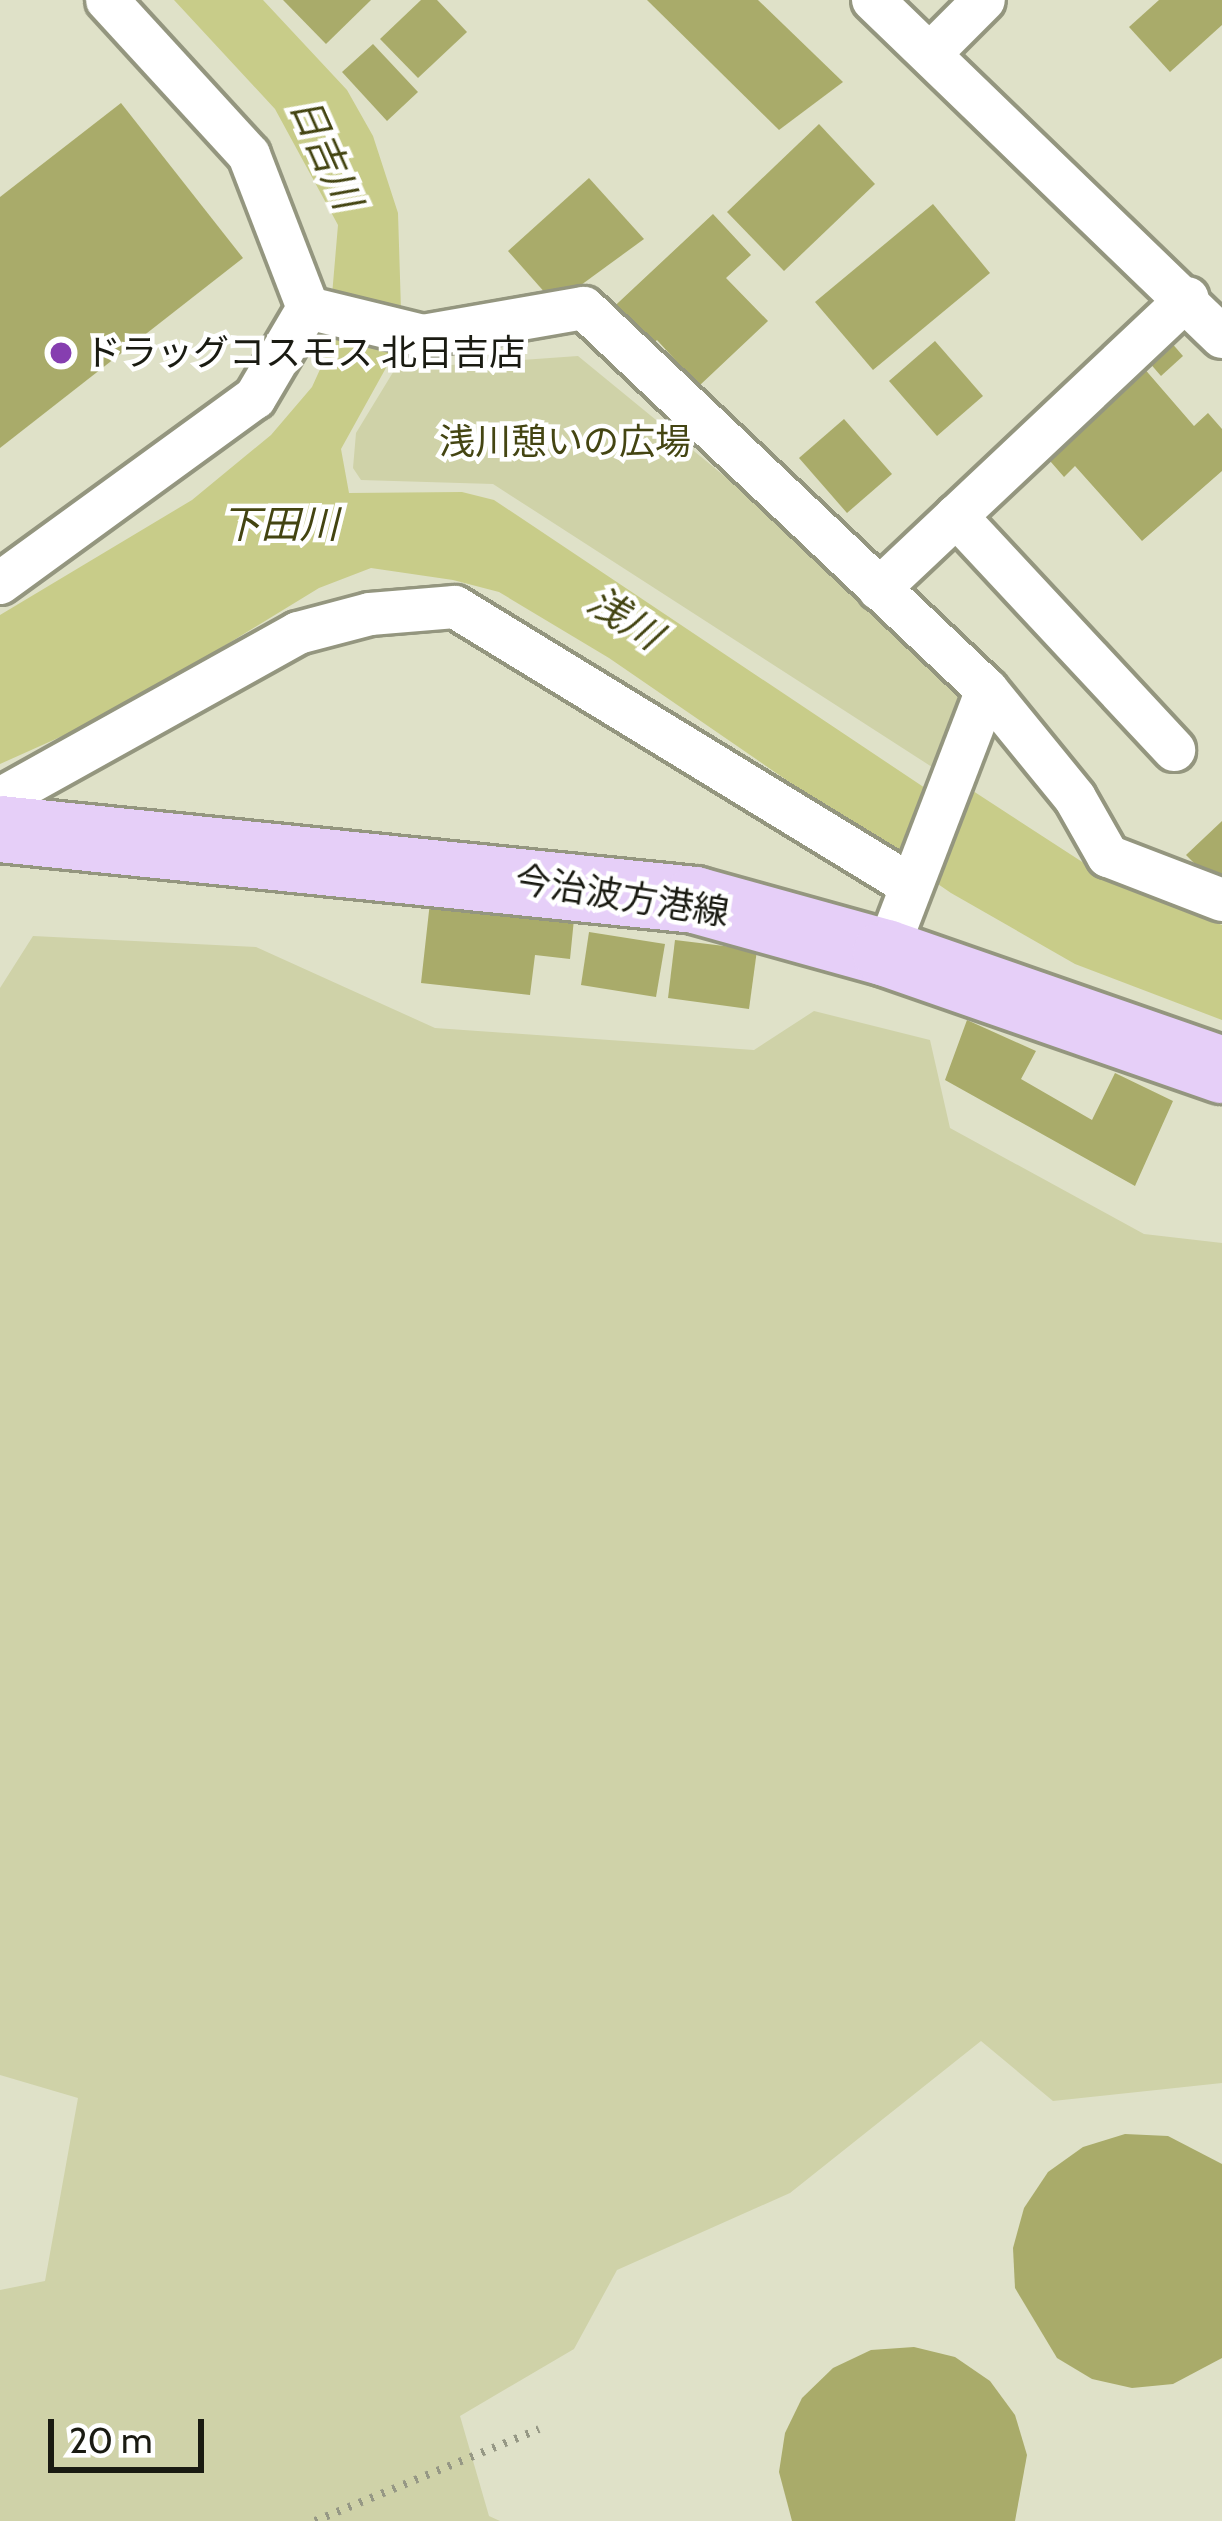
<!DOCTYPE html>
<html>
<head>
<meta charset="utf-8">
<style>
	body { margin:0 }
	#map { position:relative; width:1222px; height:2521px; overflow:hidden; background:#dfe1c8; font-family:Cabin,"Noto Sans JP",sans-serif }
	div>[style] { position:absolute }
	.green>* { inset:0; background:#cfd2a8 }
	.water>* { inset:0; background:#c8cc89 }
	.building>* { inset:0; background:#a9ab6a }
	.path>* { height:8px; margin-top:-4px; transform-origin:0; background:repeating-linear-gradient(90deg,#969885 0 3px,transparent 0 12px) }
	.roads { filter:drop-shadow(3px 0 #94967f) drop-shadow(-3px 0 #94967f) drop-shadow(0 3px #94967f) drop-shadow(0 -3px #94967f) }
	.minor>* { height:42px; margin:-21px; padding:0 21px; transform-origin:21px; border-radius:21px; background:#fff }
	.primary>* { height:66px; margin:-33px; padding:0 33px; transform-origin:33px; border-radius:33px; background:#e6cff8 }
	.dots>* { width:33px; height:33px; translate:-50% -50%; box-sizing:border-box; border:6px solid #fff; border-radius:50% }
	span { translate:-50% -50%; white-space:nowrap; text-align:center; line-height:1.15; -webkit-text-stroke:9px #fff; paint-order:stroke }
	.poi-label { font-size:36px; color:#1a1b12 }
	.left { translate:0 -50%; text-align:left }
	.park-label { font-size:36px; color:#444512 }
	.street-label { font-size:36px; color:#1a1b12 }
	.water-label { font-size:39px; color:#434411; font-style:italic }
	.scale { position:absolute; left:48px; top:2419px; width:156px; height:54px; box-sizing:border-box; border:6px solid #1a1b12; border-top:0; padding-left:15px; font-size:36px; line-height:42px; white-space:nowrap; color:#1a1b12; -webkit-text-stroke:9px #fff; paint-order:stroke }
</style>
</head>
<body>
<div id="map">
	<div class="green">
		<i style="clip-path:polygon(578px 356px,805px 542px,969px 699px,932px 767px,493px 484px,361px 480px,353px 468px,356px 433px,395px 369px)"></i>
		<i style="clip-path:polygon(33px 936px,256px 947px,435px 1028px,754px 1050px,814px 1011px,930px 1040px,950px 1128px,1144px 1234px,1222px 1243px,1222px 2083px,1053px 2101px,981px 2041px,790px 2193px,617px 2270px,574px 2349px,460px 2416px,489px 2516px,500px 2521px,0 2521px,0 2290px,45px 2281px,78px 2098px,0 2075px,0 988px)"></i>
	</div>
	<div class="water">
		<i style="clip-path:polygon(174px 0,263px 0,347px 90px,373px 136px,398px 213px,401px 310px,387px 366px,341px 449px,349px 493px,462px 492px,494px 500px,931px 792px,970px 789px,1090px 867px,1222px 925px,1222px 1020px,1075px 964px,951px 893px,609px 658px,499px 592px,453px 580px,371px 568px,319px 588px,116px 712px,0 764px,0 615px,192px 500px,271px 435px,312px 387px,327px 354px,338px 225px,275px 109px)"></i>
	</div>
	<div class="building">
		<i style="clip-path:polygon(283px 0,371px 0,326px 44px)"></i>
		<i style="clip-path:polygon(421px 0,437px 0,467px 32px,418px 78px,380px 39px)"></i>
		<i style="clip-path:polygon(647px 0,758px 0,843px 82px,779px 130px)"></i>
		<i style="clip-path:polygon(1159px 0,1222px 0,1222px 25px,1170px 72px,1129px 27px)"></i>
		<i style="clip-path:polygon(373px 44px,418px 92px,387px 121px,342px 72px)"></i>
		<i style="clip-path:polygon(121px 103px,243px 258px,0 448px,0 197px)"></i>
		<i style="clip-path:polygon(819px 124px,875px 184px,784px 271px,727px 212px)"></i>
		<i style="clip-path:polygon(589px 178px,644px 239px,555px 304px,508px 251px)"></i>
		<i style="clip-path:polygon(933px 204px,990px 273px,873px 370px,815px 302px)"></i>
		<i style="clip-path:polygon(713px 214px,751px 255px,726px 278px,768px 321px,699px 386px,657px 340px,640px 355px,604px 316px)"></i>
		<i style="clip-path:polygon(1163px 333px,1183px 356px,1161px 376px,1141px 353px)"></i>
		<i style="clip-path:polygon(935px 341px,983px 396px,937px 436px,889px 381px)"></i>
		<i style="clip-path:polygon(1136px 359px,1194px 426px,1208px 413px,1222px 429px,1222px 471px,1142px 541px,1075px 466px,1064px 477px,1037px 446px)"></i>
		<i style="clip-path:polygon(844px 419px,892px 474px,847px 513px,799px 458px)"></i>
		<i style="clip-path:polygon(1222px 821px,1222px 891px,1186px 855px)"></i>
		<i style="clip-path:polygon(431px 893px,575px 909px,570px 959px,535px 955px,530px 995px,421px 983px)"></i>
		<i style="clip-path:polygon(589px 932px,665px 944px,656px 997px,581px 985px)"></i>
		<i style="clip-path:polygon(675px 940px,757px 950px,749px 1009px,668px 998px)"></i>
		<i style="clip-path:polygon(967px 1020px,1036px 1051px,1021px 1079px,1092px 1120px,1115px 1073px,1173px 1101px,1135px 1186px,945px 1080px)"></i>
		<i style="clip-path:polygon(1125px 2134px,1168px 2136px,1222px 2164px,1222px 2358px,1173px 2384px,1132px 2388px,1092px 2379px,1057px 2358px,1015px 2288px,1013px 2248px,1024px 2208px,1048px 2172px,1083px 2147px)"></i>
		<i style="clip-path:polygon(914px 2347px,955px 2357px,990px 2381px,1015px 2415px,1027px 2455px,1015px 2521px,792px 2521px,779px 2472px,785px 2433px,802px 2398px,833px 2368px,871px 2350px)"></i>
	</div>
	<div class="path">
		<i style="left:315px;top:2521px;width:242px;rotate:-22.3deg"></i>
	</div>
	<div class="roads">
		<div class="minor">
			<i style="left:107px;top:0;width:210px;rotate:47.5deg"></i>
			<i style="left:249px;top:155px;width:164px;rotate:68.9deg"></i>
			<i style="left:873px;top:0;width:485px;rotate:44deg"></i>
			<i style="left:930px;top:54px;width:76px;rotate:-45deg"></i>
			<i style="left:308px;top:308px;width:118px;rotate:13.7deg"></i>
			<i style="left:423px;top:336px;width:163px;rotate:-9.9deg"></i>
			<i style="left:584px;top:308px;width:555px;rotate:43.47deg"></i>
			<i style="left:987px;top:690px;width:282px;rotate:111deg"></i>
			<i style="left:956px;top:516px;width:320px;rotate:47deg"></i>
			<i style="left:0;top:583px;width:315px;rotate:-36deg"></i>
			<i style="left:255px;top:398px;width:104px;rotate:-59.5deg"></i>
			<i style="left:879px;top:589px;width:424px;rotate:-43.3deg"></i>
			<i style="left:987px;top:690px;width:139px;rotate:50.8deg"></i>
			<i style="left:1075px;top:798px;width:67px;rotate:60.4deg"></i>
			<i style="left:1108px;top:856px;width:122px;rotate:21.1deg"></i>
			<i style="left:0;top:799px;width:341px;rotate:-29.1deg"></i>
			<i style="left:298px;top:633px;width:74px;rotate:-14.8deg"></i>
			<i style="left:370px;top:614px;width:85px;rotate:-4.7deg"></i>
			<i style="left:455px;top:607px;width:533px;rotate:31.42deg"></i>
		</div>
		<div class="primary">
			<i style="left:0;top:829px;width:699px;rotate:5.83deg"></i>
			<i style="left:695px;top:900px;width:198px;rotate:15.5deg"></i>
			<i style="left:886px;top:953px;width:356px;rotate:19.2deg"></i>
		</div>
	</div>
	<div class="dots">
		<i style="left:61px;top:353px;background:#863eb0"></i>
	</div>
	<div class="poi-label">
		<span class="left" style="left:85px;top:353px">ドラッグコスモス 北日吉店</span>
	</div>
	<div class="park-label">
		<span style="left:565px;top:442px">浅川憩いの広場</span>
	</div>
	<div class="street-label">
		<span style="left:622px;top:896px;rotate:9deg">今治波方港線</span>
	</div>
	<div class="water-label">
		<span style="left:326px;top:153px;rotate:66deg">日吉川</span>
		<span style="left:280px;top:524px">下田川</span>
		<span style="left:625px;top:618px;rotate:33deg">浅川</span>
	</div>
	<div class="scale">20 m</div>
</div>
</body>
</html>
